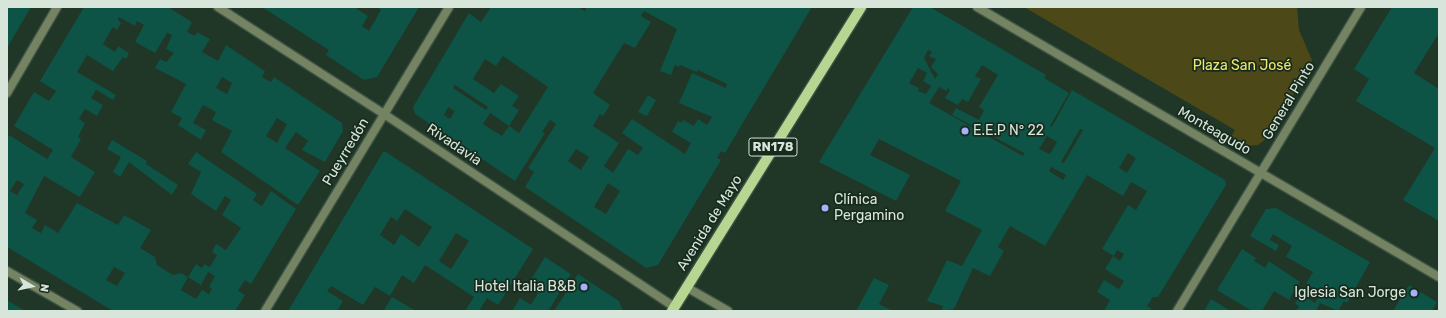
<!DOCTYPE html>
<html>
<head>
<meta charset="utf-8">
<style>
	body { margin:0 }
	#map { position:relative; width:1446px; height:318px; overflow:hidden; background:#203626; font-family:Rubik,sans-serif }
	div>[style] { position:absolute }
	.green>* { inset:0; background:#4d4818 }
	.building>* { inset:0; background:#0d5346 }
	.roads { filter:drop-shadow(1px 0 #3d5243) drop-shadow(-1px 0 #3d5243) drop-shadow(0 1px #3d5243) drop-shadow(0 -1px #3d5243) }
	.street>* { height:8px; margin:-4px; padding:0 4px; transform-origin:4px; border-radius:4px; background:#748362 }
	.primary>* { height:10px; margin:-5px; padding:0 5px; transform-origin:5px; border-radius:5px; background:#b7d691 }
	.dots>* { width:11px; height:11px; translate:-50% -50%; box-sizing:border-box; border:2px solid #172b1d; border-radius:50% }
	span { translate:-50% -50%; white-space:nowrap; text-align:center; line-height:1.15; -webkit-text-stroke:3.5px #172b1d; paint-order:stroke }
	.shield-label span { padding:1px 3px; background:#172b1d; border:1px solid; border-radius:3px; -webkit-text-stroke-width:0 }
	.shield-label { font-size:13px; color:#d8e5db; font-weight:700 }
	.park-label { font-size:14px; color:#f3e66a }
	.street-label { font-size:14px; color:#d8e5db }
	.poi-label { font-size:14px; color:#d8e5db }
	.left { translate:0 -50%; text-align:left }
	.right { translate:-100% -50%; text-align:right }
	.frame { position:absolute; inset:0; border:8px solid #d8e5db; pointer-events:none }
	.north { position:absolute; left:12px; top:266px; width:40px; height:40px; -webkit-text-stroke:3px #172b1d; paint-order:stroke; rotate:99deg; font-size:11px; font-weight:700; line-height:16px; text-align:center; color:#d8e5db }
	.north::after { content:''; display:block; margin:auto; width:14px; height:18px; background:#d8e5db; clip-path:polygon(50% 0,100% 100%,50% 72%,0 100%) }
</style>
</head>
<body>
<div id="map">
	<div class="green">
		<i style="clip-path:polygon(1024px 7px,1297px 7px,1299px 30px,1312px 60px,1308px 70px,1267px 138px,1258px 145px,1244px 146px,1230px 138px,1235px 130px)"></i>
	</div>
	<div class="building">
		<i style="clip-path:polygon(7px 7px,31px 7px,7px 48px)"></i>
		<i style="clip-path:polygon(evenodd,84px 7px,168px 7px,192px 22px,187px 32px,195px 36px,197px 32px,210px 39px,202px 52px,218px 61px,226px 45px,265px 71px,262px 77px,271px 82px,274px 77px,342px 123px,343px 131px,325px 162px,302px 150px,308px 141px,296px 132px,285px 148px,320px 171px,298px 205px,221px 152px,232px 131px,212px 120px,216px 112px,203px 105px,193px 123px,206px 130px,201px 140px,178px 125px,182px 118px,171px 112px,186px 84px,155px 68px,160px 59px,166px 62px,174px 53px,166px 49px,172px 35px,167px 33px,155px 53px,135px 42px,144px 25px,137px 21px,135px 26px,119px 17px,118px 20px,121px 23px,117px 30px,113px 27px,103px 44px,115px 52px,118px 46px,129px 53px,126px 59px,123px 57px,113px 71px,87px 55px,77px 72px,116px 95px,113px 100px,96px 90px,91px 98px,103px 105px,97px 116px,85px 109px,79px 119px,85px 123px,78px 137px,81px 139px,71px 157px,95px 172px,80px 197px,44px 176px,25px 213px,37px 220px,32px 228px,41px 233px,45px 225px,58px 233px,77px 203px,118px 225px,124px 215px,151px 230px,140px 248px,155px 257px,157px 265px,173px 275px,181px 273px,188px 277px,181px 290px,196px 299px,202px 290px,209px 294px,212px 289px,209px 287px,215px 276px,208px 272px,201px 285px,188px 277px,196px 264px,202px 268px,204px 264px,210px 267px,217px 255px,212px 252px,216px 244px,226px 250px,241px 228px,222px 215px,231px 200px,225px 196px,216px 211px,191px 194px,201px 172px,188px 164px,196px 152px,257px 194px,253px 200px,262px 206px,271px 191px,296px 209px,251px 284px,245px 280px,238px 291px,245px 295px,235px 311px,113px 311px,7px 247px,7px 139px,9px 135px,47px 159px,53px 150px,14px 126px,34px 92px,49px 101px,56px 91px,40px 81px,84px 7px,222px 77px,232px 83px,227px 94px,216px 88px,222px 77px,84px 7px,277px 118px,287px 124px,277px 143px,266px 136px,277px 118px,84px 7px,17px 180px,24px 184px,17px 195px,10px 191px,17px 180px,84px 7px,114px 267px,125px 273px,117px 286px,106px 280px,114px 267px)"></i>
		<i style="clip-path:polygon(262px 7px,358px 7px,357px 9px,368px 16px,362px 26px,369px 31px,381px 10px,377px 7px,419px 7px,377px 77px,364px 80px,326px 55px,329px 50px)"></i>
		<i style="clip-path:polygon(evenodd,491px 7px,577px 7px,585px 11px,587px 7px,812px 7px,725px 153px,721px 151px,717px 158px,721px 160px,658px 265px,646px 268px,525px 187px,534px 172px,528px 168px,556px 124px,550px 120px,542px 132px,545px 133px,515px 181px,415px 114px,413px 107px,469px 13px,481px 22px,491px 7px,644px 11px,677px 29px,660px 71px,671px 75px,675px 65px,679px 67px,680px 65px,697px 72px,698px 70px,727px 84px,726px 88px,692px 73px,679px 103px,712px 117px,707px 125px,698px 119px,694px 126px,683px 120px,681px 123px,678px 121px,672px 132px,691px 143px,685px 154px,632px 119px,622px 133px,643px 148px,638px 155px,628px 149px,613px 173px,604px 166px,619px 143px,593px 126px,600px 114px,603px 116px,610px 105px,593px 93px,624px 43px,635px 48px,651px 22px,641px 16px,644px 11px,491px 7px,503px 56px,548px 87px,519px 133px,509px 126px,502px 136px,483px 124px,490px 113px,509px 126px,519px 110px,512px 106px,519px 96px,501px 84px,494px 93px,473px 79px,485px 59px,496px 66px,503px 56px,491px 7px,455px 85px,488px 107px,486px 110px,453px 88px,455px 85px,491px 7px,448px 107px,455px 111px,450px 119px,444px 115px,448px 107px,491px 7px,576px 149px,589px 157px,581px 170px,568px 161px,576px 149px,491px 7px,608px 183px,620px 191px,606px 214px,594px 207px,608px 183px)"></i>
		<i style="clip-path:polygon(evenodd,913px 7px,930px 7px,1046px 75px,1044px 78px,1069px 93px,1050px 126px,1052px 127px,1072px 90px,1225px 180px,1226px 185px,1158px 297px,1153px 297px,1147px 306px,1151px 308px,1150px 311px,1104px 311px,1110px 300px,1097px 292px,1104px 280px,1119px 289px,1124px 281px,1105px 269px,1113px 256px,1120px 261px,1124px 254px,1117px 250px,1114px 256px,1102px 249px,1128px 205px,1136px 210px,1147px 191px,1131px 182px,1123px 196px,1087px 175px,1045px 246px,1010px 226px,998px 247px,1004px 251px,990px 276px,973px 268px,954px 309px,941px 311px,943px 306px,927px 301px,947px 260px,962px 266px,982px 230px,945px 211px,961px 181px,879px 139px,870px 155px,910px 175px,896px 201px,819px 162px,913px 7px,928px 50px,932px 52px,929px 56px,936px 59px,931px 67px,938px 74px,935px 79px,924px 58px,928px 50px,913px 7px,982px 65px,998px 75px,979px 107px,984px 110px,979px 120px,956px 108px,952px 115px,1024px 153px,1023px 156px,929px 103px,939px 87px,946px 91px,948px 88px,950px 90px,945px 98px,958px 105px,962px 99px,968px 102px,981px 79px,975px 76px,982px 65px,913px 7px,918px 68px,927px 73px,923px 81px,931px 86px,926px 94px,918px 91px,916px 96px,919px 88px,909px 83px,918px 68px,913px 7px,1080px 129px,1083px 130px,1064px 163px,1061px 162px,1080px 129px,913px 7px,1047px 136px,1057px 142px,1050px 154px,1039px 149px,1047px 136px,913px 7px,1128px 153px,1136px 158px,1127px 173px,1119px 168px,1128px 153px,913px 7px,1051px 167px,1066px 175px,1063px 180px,1049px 171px,1051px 167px)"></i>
		<i style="clip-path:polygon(1392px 7px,1439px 7px,1439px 33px,1414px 73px,1439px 89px,1439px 221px,1403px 200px,1435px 148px,1356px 101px,1369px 79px,1354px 69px)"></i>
		<i style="clip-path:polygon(648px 95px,656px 100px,647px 116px,638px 112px)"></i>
		<i style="clip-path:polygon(112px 140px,147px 161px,146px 164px,178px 185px,172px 195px,129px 162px,120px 177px,113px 172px,121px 157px,107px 149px)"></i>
		<i style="clip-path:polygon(evenodd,383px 152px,386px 152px,533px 249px,498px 305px,487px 298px,479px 311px,465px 311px,474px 297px,425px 265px,414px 283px,402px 275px,390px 296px,375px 287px,363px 305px,331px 286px,327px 291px,343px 301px,337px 311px,288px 311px,383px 152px,405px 209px,432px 227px,419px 247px,401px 234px,394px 245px,380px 235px,391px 217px,397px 221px,405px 209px,383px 152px,456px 233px,469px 241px,451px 269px,439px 261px,456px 233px)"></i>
		<i style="clip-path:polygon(1276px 208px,1370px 262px,1347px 303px,1344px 301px,1338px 311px,1320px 303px,1316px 311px,1296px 311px,1299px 306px,1295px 304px,1301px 294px,1315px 303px,1321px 293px,1306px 284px,1313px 272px,1286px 257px,1292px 246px,1273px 234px,1270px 240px,1279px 245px,1276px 251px,1250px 236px,1266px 209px)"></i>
		<i style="clip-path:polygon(1242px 249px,1256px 258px,1254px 261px,1265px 268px,1269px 261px,1300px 282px,1289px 300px,1274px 291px,1262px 311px,1252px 311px,1217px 290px)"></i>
		<i style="clip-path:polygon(545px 257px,571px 274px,552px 305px,548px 311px,512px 311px,520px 298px,531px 305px,538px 293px,527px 286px)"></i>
		<i style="clip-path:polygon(578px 274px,619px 301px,623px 311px,554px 311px)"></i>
		<i style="clip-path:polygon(874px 278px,889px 285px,879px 304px,893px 311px,856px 311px)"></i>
		<i style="clip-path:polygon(1409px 285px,1437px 302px,1432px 311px,1393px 311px)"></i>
		<i style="clip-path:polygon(392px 297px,416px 311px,383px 311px)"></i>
		<i style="clip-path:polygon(1211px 299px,1231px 311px,1204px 311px)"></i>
		<i style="clip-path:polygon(7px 300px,22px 309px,24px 311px,7px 311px)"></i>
	</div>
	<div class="roads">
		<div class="street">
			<i style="left:218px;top:7px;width:197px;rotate:32.8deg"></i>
			<i style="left:384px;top:114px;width:348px;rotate:33.6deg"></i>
			<i style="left:977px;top:7px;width:535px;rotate:30.3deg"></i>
			<i style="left:7px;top:93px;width:99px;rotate:-59.8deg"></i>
			<i style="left:7px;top:271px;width:81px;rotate:29.7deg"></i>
			<i style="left:686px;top:287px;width:48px;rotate:29.7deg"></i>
			<i style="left:265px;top:311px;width:355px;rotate:-58.8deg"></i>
			<i style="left:1177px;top:311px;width:355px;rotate:-58.8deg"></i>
		</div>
		<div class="primary">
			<i style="left:672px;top:311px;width:358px;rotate:-58.1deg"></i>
		</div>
	</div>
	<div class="dots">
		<i style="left:965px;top:131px;background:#a4b2fc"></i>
		<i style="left:825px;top:208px;background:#a4b2fc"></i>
		<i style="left:584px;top:287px;background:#a4b2fc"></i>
		<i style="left:1414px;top:293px;background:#a4b2fc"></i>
	</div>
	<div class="shield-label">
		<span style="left:773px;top:147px">RN178</span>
	</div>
	<div class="park-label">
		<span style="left:1242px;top:66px">Plaza San José</span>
	</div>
	<div class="street-label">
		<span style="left:1289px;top:101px;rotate:-59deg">General Pinto</span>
		<span style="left:1214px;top:131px;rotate:30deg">Monteagudo</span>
		<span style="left:454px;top:145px;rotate:34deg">Rivadavia</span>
		<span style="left:346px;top:152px;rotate:-59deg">Pueyrredón</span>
		<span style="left:710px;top:223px;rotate:-58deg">Avenida de Mayo</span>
	</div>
	<div class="poi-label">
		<span class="left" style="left:973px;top:131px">E.E.P N° 22</span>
		<span class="left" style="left:834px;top:208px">Clínica<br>Pergamino</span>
		<span class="right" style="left:576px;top:287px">Hotel Italia B&amp;B</span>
		<span class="right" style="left:1406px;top:293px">Iglesia San Jorge</span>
	</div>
	<div class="frame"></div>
	<div class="north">N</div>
</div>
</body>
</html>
